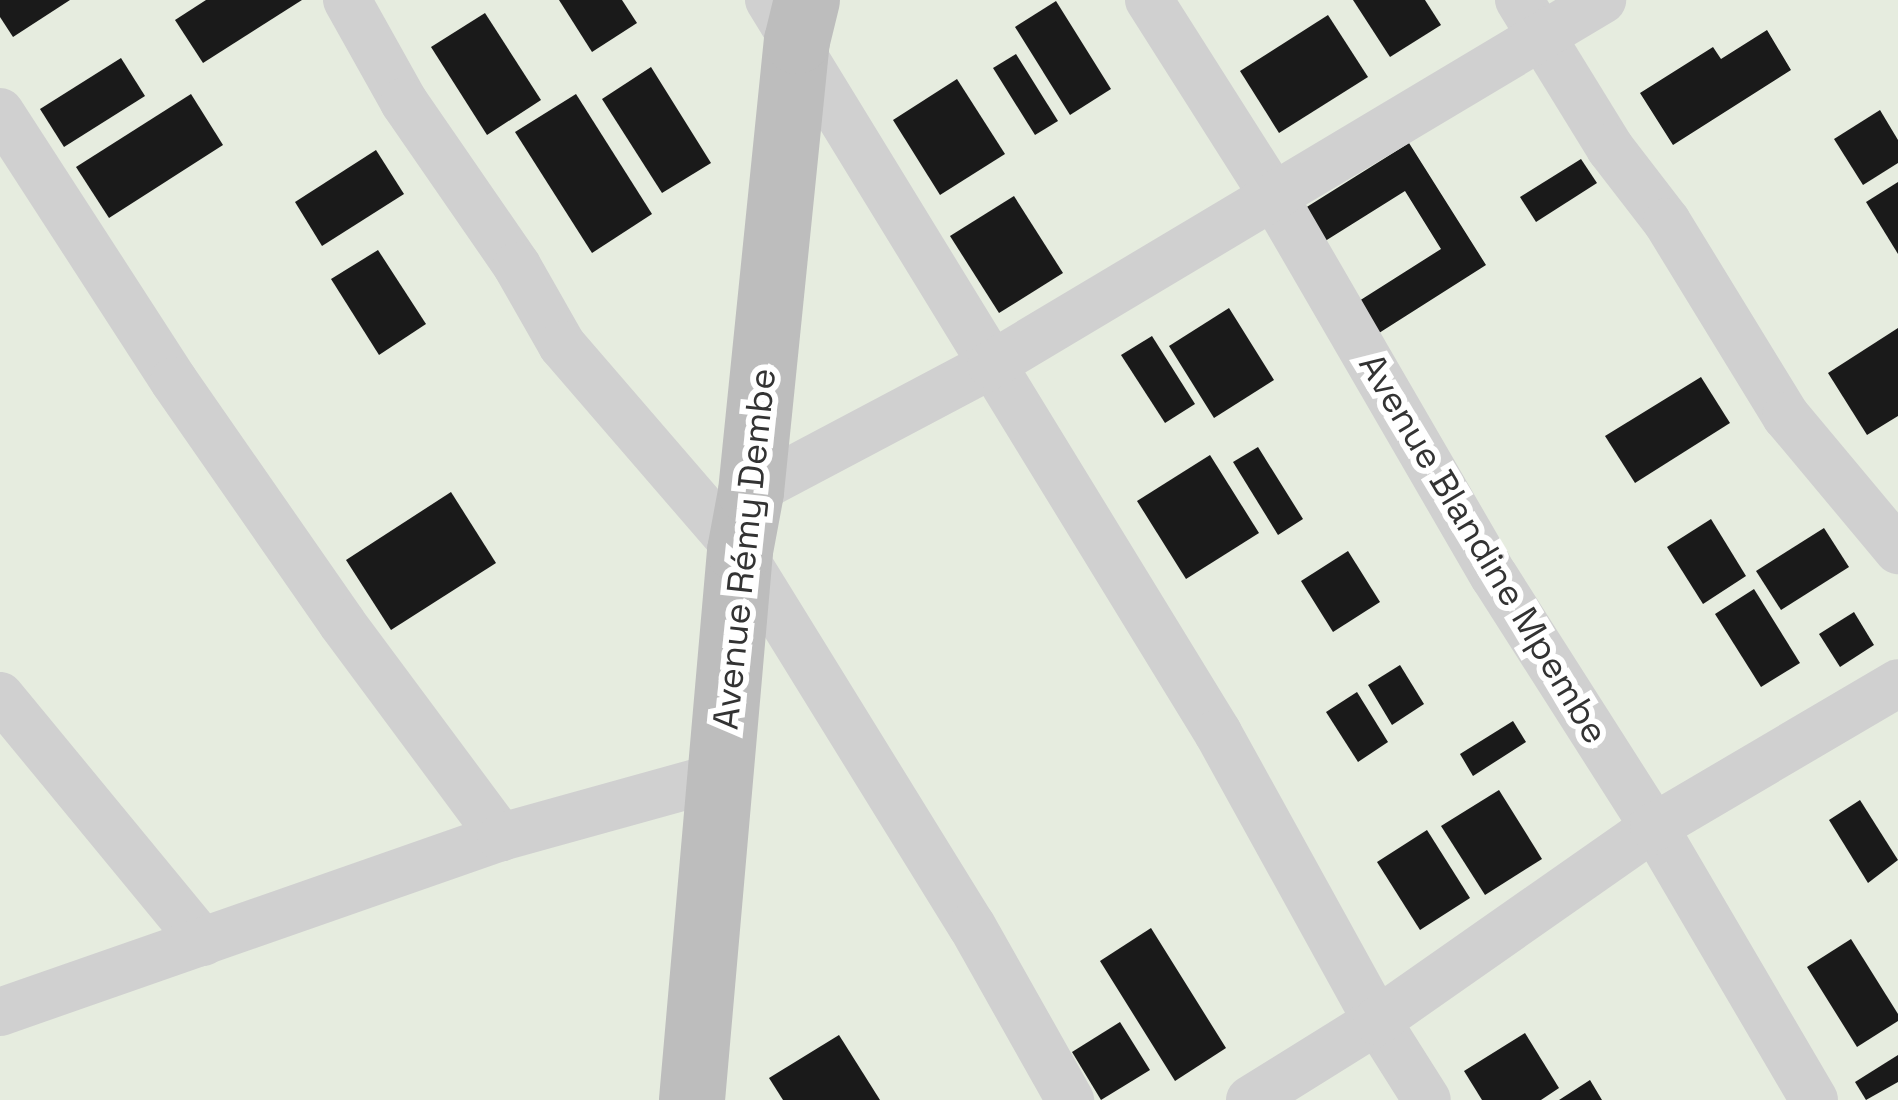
<!DOCTYPE html>
<html>
<head>
<meta charset="utf-8">
<style>
	body { margin:0 }
	#map { position:relative; width:1898px; height:1100px; overflow:hidden; background:#fff; font-family:"Space Grotesk",sans-serif }
	div>[style] { position:absolute }
	.green>* { inset:0; background:#e6ecdf }
	.building>* { inset:0; background:#1a1a1a }
	.street>* { height:48px; margin:-24px; padding:0 24px; transform-origin:24px; border-radius:24px; background:#d0d0d0 }
	.secondary>* { height:66px; margin:-33px; padding:0 33px; transform-origin:33px; border-radius:33px; background:#bdbdbd }
	span { translate:-50% -50%; white-space:nowrap; text-align:center; line-height:1.15; -webkit-text-stroke:12px #fff; paint-order:stroke }
	.street-label { font-size:36px; color:#333 }
</style>
</head>
<body>
<div id="map">
	<div class="green">
		<i style="clip-path:polygon(0 0,1898px 0,1898px 1100px,0 1100px)"></i>
	</div>
	<div class="building">
		<i style="clip-path:polygon(0 0,70px 0,13px 37px,0 17px)"></i>
		<i style="clip-path:polygon(206px 0,302px 0,203px 63px,175px 20px)"></i>
		<i style="clip-path:polygon(559px 0,622px 0,637px 23px,592px 52px)"></i>
		<i style="clip-path:polygon(1353px 0,1425px 0,1441px 25px,1390px 57px)"></i>
		<i style="clip-path:polygon(1056px 1px,1111px 89px,1070px 115px,1015px 27px)"></i>
		<i style="clip-path:polygon(485px 13px,541px 100px,487px 135px,431px 47px)"></i>
		<i style="clip-path:polygon(1328px 15px,1368px 77px,1279px 133px,1240px 71px)"></i>
		<i style="clip-path:polygon(1767px 30px,1791px 70px,1673px 145px,1640px 93px,1713px 47px,1721px 59px)"></i>
		<i style="clip-path:polygon(1016px 54px,1058px 121px,1035px 135px,993px 68px)"></i>
		<i style="clip-path:polygon(121px 58px,145px 96px,64px 147px,40px 109px)"></i>
		<i style="clip-path:polygon(651px 67px,711px 163px,662px 193px,602px 99px)"></i>
		<i style="clip-path:polygon(957px 79px,1005px 154px,940px 195px,893px 120px)"></i>
		<i style="clip-path:polygon(191px 94px,223px 145px,109px 218px,76px 167px)"></i>
		<i style="clip-path:polygon(576px 94px,652px 214px,592px 253px,515px 132px)"></i>
		<i style="clip-path:polygon(1880px 110px,1898px 140px,1898px 163px,1863px 185px,1834px 139px)"></i>
		<i style="clip-path:polygon(1409px 143px,1486px 265px,1379px 333px,1359px 301px,1441px 249px,1405px 191px,1322px 243px,1302px 210px)"></i>
		<i style="clip-path:polygon(376px 150px,404px 194px,322px 246px,295px 202px)"></i>
		<i style="clip-path:polygon(1581px 159px,1597px 183px,1536px 222px,1520px 197px)"></i>
		<i style="clip-path:polygon(1898px 182px,1898px 254px,1866px 202px)"></i>
		<i style="clip-path:polygon(1014px 196px,1063px 273px,999px 313px,950px 236px)"></i>
		<i style="clip-path:polygon(378px 250px,426px 324px,379px 355px,331px 279px)"></i>
		<i style="clip-path:polygon(1229px 308px,1274px 380px,1214px 418px,1169px 346px)"></i>
		<i style="clip-path:polygon(1898px 328px,1898px 416px,1867px 435px,1828px 373px)"></i>
		<i style="clip-path:polygon(1152px 336px,1195px 404px,1165px 423px,1121px 355px)"></i>
		<i style="clip-path:polygon(1701px 377px,1730px 423px,1635px 483px,1605px 436px)"></i>
		<i style="clip-path:polygon(1258px 447px,1303px 519px,1278px 535px,1233px 462px)"></i>
		<i style="clip-path:polygon(1210px 455px,1259px 533px,1186px 579px,1137px 501px)"></i>
		<i style="clip-path:polygon(451px 492px,496px 563px,391px 630px,346px 560px)"></i>
		<i style="clip-path:polygon(1711px 519px,1746px 576px,1703px 604px,1667px 547px)"></i>
		<i style="clip-path:polygon(1824px 528px,1849px 567px,1781px 610px,1756px 571px)"></i>
		<i style="clip-path:polygon(1348px 551px,1380px 602px,1333px 632px,1301px 581px)"></i>
		<i style="clip-path:polygon(1754px 589px,1800px 663px,1761px 687px,1715px 614px)"></i>
		<i style="clip-path:polygon(1854px 612px,1874px 645px,1840px 667px,1819px 634px)"></i>
		<i style="clip-path:polygon(1400px 665px,1424px 704px,1392px 725px,1368px 685px)"></i>
		<i style="clip-path:polygon(1357px 692px,1388px 742px,1358px 762px,1326px 712px)"></i>
		<i style="clip-path:polygon(1513px 721px,1526px 742px,1473px 776px,1460px 754px)"></i>
		<i style="clip-path:polygon(1499px 790px,1542px 859px,1485px 895px,1441px 826px)"></i>
		<i style="clip-path:polygon(1860px 800px,1898px 860px,1868px 883px,1829px 820px)"></i>
		<i style="clip-path:polygon(1427px 830px,1470px 898px,1420px 930px,1377px 862px)"></i>
		<i style="clip-path:polygon(1151px 928px,1226px 1048px,1175px 1081px,1100px 961px)"></i>
		<i style="clip-path:polygon(1851px 939px,1898px 1014px,1898px 1021px,1857px 1047px,1807px 967px)"></i>
		<i style="clip-path:polygon(1120px 1022px,1150px 1070px,1101px 1100px,1072px 1052px)"></i>
		<i style="clip-path:polygon(1525px 1033px,1559px 1088px,1541px 1100px,1482px 1100px,1464px 1071px)"></i>
		<i style="clip-path:polygon(839px 1035px,880px 1100px,783px 1100px,769px 1078px)"></i>
		<i style="clip-path:polygon(1898px 1055px,1898px 1082px,1866px 1100px,1855px 1082px)"></i>
		<i style="clip-path:polygon(1590px 1080px,1602px 1100px,1559px 1100px)"></i>
	</div>
	<div class="street">
		<i style="left:347px;top:0;width:117px;rotate:60.8deg"></i>
		<i style="left:404px;top:102px;width:199px;rotate:55.4deg"></i>
		<i style="left:517px;top:266px;width:91px;rotate:60.3deg"></i>
		<i style="left:562px;top:345px;width:272px;rotate:49.2deg"></i>
		<i style="left:740px;top:551px;width:441px;rotate:58.3deg"></i>
		<i style="left:972px;top:926px;width:200px;rotate:60.6deg"></i>
		<i style="left:769px;top:0;width:860px;rotate:58.51deg"></i>
		<i style="left:1218px;top:733px;width:329px;rotate:61.1deg"></i>
		<i style="left:1377px;top:1021px;width:93px;rotate:57.7deg"></i>
		<i style="left:1149px;top:0;width:233px;rotate:57.6deg"></i>
		<i style="left:1274px;top:197px;width:438px;rotate:59.9deg"></i>
		<i style="left:1494px;top:576px;width:298px;rotate:57.5deg"></i>
		<i style="left:1654px;top:827px;width:316px;rotate:59.6deg"></i>
		<i style="left:1519px;top:0;width:174px;rotate:58.4deg"></i>
		<i style="left:1610px;top:148px;width:93px;rotate:52.4deg"></i>
		<i style="left:1667px;top:222px;width:228px;rotate:58.5deg"></i>
		<i style="left:1786px;top:416px;width:175px;rotate:50.1deg"></i>
		<i style="left:0;top:112px;width:320px;rotate:57.1deg"></i>
		<i style="left:174px;top:381px;width:295px;rotate:55.2deg"></i>
		<i style="left:342px;top:623px;width:267px;rotate:53.4deg"></i>
		<i style="left:751px;top:492px;width:272px;rotate:-27.9deg"></i>
		<i style="left:991px;top:365px;width:712px;rotate:-30.85deg"></i>
		<i style="left:0;top:696px;width:319px;rotate:50.5deg"></i>
		<i style="left:0;top:1012px;width:531px;rotate:-19.25deg"></i>
		<i style="left:501px;top:837px;width:228px;rotate:-15.5deg"></i>
		<i style="left:1250px;top:1100px;width:150px;rotate:-31.9deg"></i>
		<i style="left:1377px;top:1021px;width:338px;rotate:-35deg"></i>
		<i style="left:1654px;top:827px;width:283px;rotate:-30.5deg"></i>
	</div>
	<div class="secondary">
		<i style="left:692px;top:1100px;width:551px;rotate:-85deg"></i>
		<i style="left:740px;top:551px;width:60px;rotate:-79.4deg"></i>
		<i style="left:751px;top:492px;width:453px;rotate:-84.2deg"></i>
		<i style="left:797px;top:41px;width:42px;rotate:-76.3deg"></i>
	</div>
	<div class="street-label">
		<span style="left:745px;top:549px;rotate:-84deg">Avenue Rémy Dembe</span>
		<span style="left:1483px;top:549px;rotate:59deg">Avenue Blandine Mpembe</span>
	</div>
</div>
</body>
</html>
